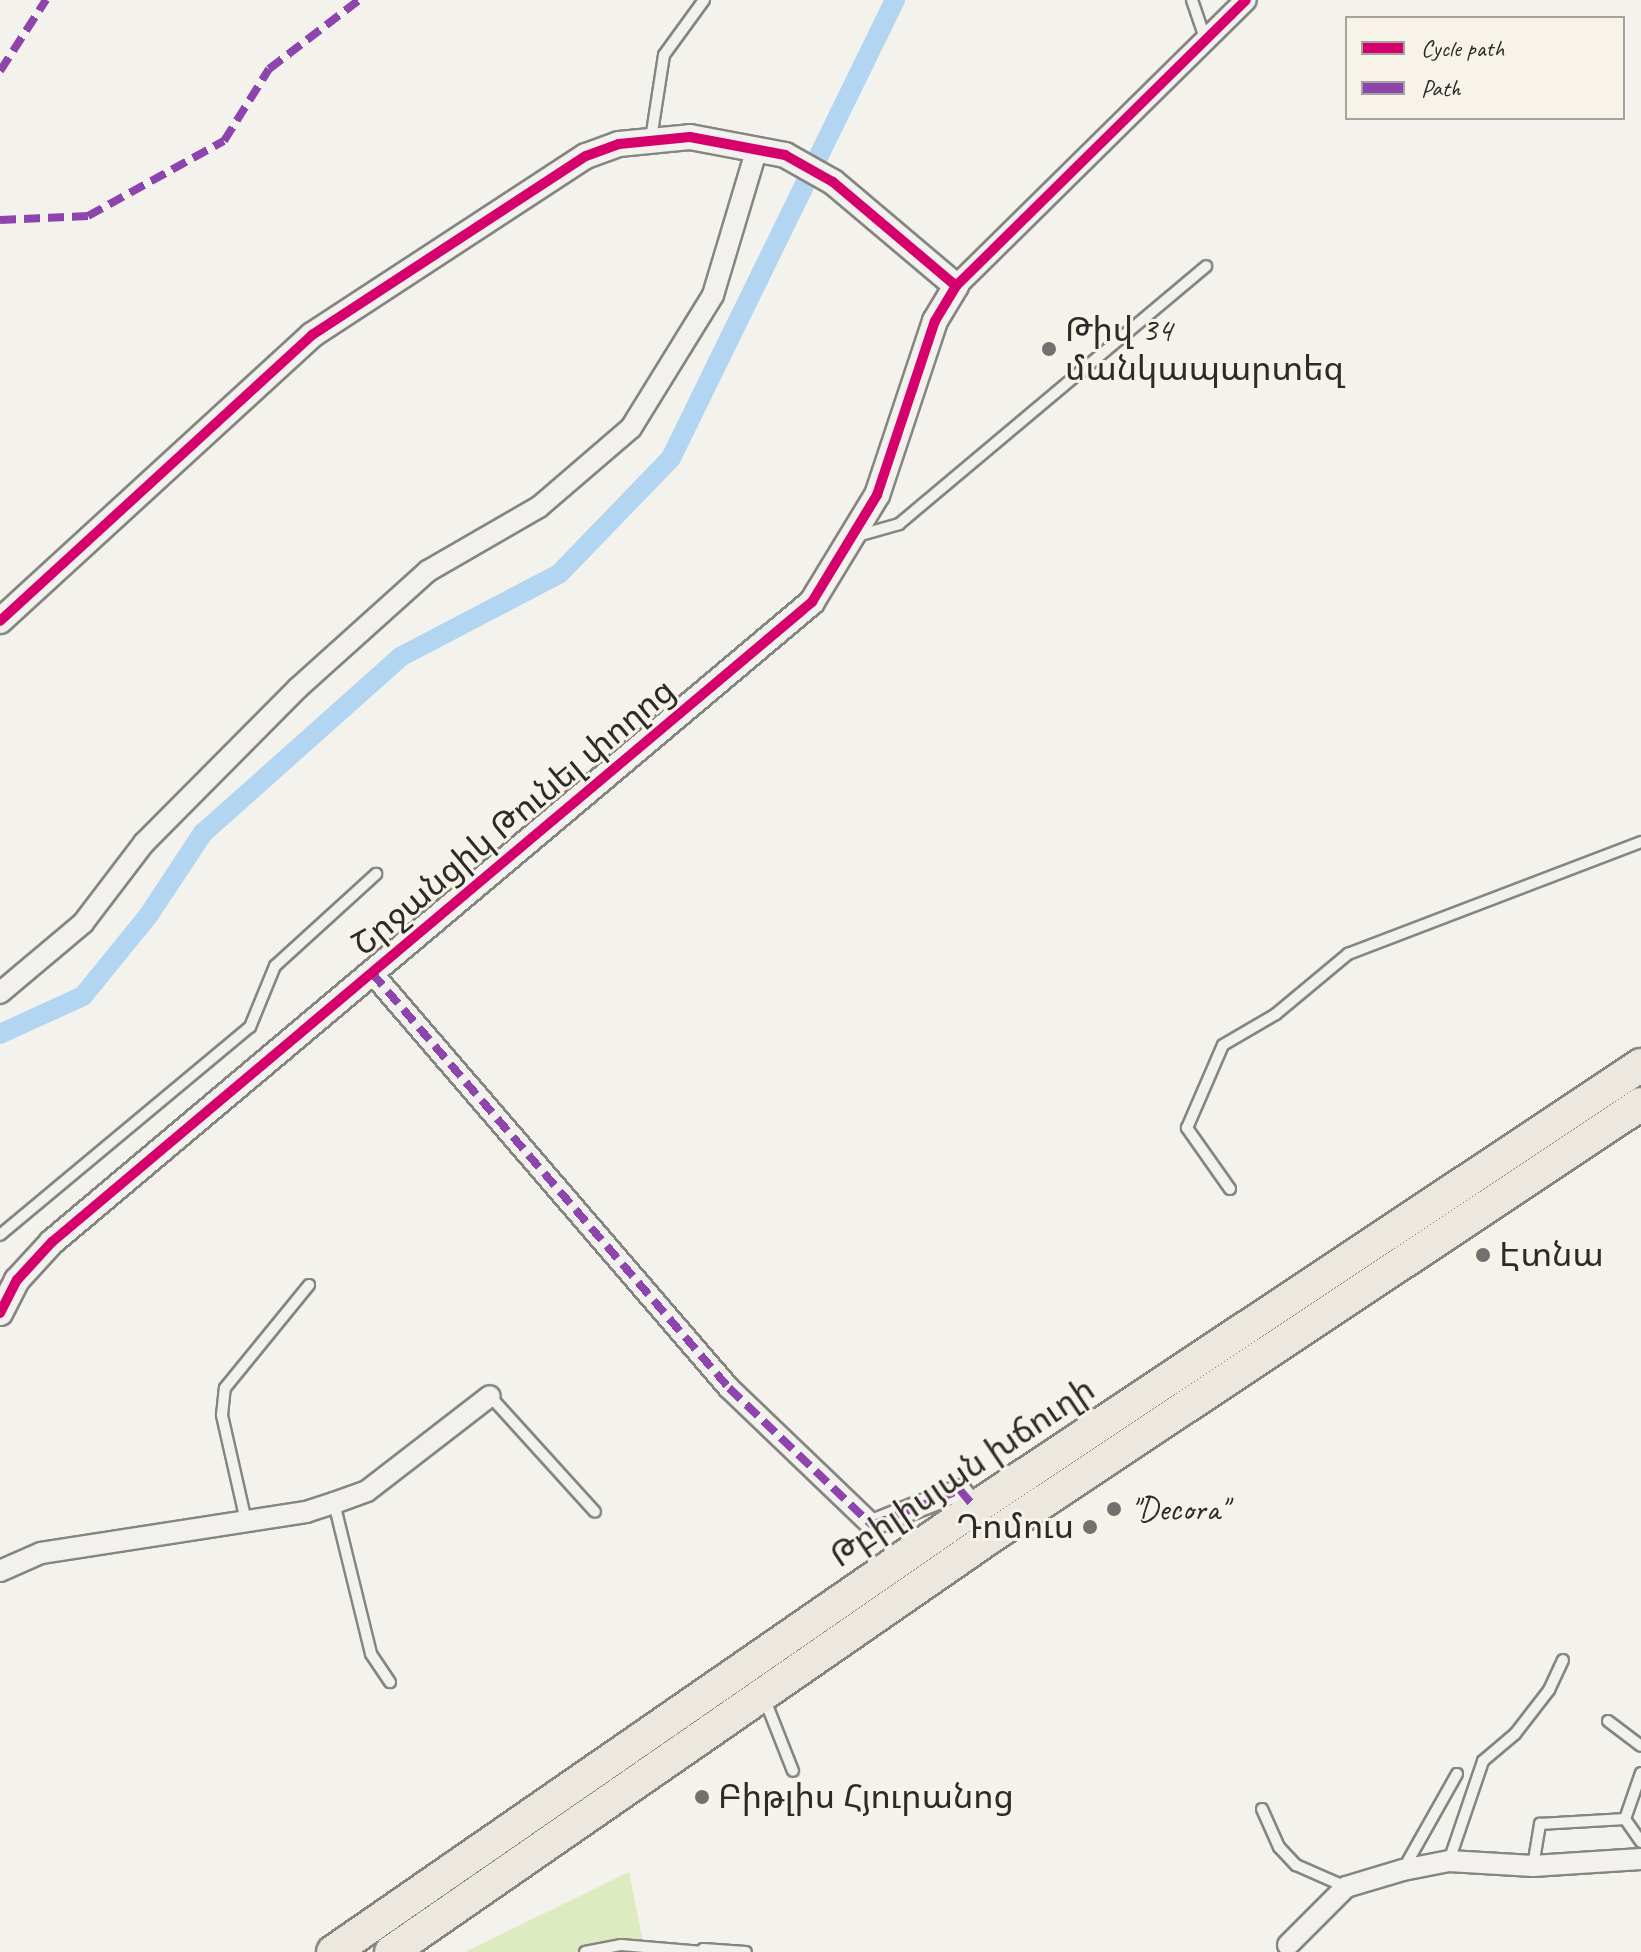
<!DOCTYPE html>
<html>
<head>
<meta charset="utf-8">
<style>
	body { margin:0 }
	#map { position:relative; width:1641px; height:1952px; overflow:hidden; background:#f4f2ec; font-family:Caveat,"Noto Sans Armenian",sans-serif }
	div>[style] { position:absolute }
	.green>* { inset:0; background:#deeabf }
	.canal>* { height:20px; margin:-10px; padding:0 10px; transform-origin:10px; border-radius:10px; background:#b2d5f1 }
	.roads { filter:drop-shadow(2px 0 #858582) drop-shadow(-2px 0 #858582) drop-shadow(0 2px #858582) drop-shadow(0 -2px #858582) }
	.service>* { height:10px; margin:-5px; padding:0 5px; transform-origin:5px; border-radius:5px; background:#f2f1ed }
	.minor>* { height:20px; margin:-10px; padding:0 10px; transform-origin:10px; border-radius:10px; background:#f2f1ed }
	.tertiary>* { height:24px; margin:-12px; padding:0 12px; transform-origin:12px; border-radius:12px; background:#f2f1ed }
	.primary>* { height:32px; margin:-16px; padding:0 16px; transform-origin:16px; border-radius:16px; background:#ece8df }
	.quiet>* { height:8px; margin-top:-4px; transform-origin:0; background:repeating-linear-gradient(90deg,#8e44ad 0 16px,transparent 0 24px) }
	.cycleway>* { height:10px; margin:-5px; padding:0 5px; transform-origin:5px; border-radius:5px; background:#d6006c }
	.dots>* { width:22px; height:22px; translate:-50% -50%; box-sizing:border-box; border:4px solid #f7f3e8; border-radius:50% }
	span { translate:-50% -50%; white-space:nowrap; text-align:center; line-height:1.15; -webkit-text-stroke:6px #f7f3e8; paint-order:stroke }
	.poi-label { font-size:34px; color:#2b2b2b }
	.left { translate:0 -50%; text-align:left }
	.right { translate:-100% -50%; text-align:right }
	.street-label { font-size:34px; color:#2b2b2b }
	.legend { position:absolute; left:1345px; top:16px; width:280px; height:104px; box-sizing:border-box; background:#f7f3e8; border:2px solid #a5a39c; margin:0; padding:10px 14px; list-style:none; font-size:24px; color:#2b2b2b }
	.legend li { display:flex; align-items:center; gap:16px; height:40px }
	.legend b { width:40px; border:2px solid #a5a39c }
</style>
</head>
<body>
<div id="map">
	<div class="green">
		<i style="clip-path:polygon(629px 1872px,645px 1952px,465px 1952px)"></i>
	</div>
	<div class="canal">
		<i style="left:0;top:1034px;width:91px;rotate:-24.6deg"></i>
		<i style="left:83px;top:996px;width:103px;rotate:-50.9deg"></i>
		<i style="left:148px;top:916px;width:100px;rotate:-56.5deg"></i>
		<i style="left:203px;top:833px;width:266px;rotate:-41.7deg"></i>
		<i style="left:402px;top:656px;width:177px;rotate:-27.6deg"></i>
		<i style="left:559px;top:574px;width:161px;rotate:-46deg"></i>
		<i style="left:671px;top:458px;width:510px;rotate:-63.94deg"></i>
	</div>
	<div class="roads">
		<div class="service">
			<i style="left:1192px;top:0;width:40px;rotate:71.1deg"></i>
			<i style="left:651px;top:139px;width:85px;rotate:-81.2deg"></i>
			<i style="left:664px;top:55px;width:68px;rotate:-54deg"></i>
			<i style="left:857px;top:536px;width:44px;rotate:-15.9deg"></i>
			<i style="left:899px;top:524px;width:401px;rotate:-40deg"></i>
			<i style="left:1230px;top:1189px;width:75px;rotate:-125.2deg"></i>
			<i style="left:1187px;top:1128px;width:90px;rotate:-66.6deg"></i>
			<i style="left:1223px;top:1045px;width:61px;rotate:-30.3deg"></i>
			<i style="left:1276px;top:1014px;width:94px;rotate:-39.8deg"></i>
			<i style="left:1348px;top:954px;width:314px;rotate:-20.9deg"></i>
			<i style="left:0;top:1235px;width:325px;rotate:-39.8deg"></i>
			<i style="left:250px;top:1027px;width:66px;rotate:-67.7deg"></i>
			<i style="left:275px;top:966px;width:137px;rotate:-42.3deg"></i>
			<i style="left:490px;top:1396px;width:156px;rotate:47.8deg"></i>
			<i style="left:334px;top:1503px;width:155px;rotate:76.2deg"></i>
			<i style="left:371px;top:1654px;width:34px;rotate:56deg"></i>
			<i style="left:246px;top:1521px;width:109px;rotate:-102.8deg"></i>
			<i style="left:222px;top:1415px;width:27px;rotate:-84deg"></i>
			<i style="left:225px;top:1388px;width:133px;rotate:-50.8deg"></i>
			<i style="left:765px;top:1700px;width:76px;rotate:68.5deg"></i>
			<i style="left:1608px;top:1721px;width:41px;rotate:37.1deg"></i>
			<i style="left:1641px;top:1773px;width:49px;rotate:109.2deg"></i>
			<i style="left:1625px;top:1819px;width:28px;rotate:55deg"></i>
			<i style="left:1262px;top:1809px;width:42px;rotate:65.9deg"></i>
			<i style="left:1279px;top:1847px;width:25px;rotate:47deg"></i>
			<i style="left:1296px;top:1865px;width:55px;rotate:23.7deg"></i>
			<i style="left:1449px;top:1861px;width:106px;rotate:-71.2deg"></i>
			<i style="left:1483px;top:1761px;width:42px;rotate:-40.2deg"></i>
			<i style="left:1515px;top:1734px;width:56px;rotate:-52.3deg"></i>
			<i style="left:1549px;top:1690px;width:33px;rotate:-65deg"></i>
			<i style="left:1533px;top:1866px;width:43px;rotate:-80.5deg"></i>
			<i style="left:1540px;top:1824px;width:85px;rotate:-3.4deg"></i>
			<i style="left:1404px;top:1868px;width:108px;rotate:-60.6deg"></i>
			<i style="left:703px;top:1949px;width:43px;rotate:4deg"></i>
			<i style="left:585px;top:1952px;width:37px;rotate:-11deg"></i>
			<i style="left:621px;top:1945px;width:82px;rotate:4.9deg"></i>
		</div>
		<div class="minor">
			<i style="left:956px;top:286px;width:407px;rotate:-44.6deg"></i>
			<i style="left:372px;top:973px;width:547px;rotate:49.3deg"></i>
			<i style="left:729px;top:1388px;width:198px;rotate:43.8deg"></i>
			<i style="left:872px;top:1525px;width:95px;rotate:-21.7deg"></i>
			<i style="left:960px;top:1490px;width:23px;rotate:50deg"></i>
			<i style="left:0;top:993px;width:109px;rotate:-40.1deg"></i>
			<i style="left:83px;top:923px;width:101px;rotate:-52.7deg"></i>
			<i style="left:144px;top:843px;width:218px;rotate:-45.2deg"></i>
			<i style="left:298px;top:688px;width:175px;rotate:-42deg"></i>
			<i style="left:428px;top:571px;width:128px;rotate:-30deg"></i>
			<i style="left:539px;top:507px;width:121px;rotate:-40.7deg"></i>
			<i style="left:631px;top:428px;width:156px;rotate:-58.3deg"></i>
			<i style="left:713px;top:295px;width:153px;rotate:-73.3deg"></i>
			<i style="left:0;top:1571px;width:45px;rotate:-23.7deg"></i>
			<i style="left:41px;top:1553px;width:268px;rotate:-8.8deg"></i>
			<i style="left:306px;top:1512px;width:29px;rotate:-18deg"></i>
			<i style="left:334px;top:1503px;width:35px;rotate:-20deg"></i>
			<i style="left:367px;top:1491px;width:155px;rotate:-37.7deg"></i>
			<i style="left:1288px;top:1945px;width:82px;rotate:-45deg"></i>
			<i style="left:1346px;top:1887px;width:59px;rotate:-16.6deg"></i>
			<i style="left:1403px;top:1870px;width:47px;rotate:-11.1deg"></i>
			<i style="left:1449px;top:1861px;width:84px;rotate:3.4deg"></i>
			<i style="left:1533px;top:1866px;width:108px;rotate:-3.7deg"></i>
		</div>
		<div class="tertiary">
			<i style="left:0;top:621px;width:423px;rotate:-42.5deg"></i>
			<i style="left:312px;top:335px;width:327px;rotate:-33.2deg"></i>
			<i style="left:586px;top:156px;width:35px;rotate:-20deg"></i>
			<i style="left:619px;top:144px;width:71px;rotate:-5.6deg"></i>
			<i style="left:690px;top:137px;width:97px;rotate:10.7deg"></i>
			<i style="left:785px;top:155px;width:55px;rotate:29.4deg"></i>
			<i style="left:833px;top:182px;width:161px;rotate:40.2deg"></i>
			<i style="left:956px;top:286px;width:41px;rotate:121deg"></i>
			<i style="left:935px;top:321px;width:183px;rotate:108.4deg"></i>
			<i style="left:877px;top:495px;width:125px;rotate:121.3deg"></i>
			<i style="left:812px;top:602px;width:994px;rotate:139.9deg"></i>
			<i style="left:52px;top:1242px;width:52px;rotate:132.6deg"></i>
			<i style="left:17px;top:1280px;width:37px;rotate:117deg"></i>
		</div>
		<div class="primary">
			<i style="left:333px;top:1952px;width:781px;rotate:-34.67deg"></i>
			<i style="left:975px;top:1508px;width:800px;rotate:-33.63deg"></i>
			<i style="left:391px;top:1952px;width:732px;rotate:-34.71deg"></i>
			<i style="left:993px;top:1535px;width:778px;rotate:-33.63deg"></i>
		</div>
	</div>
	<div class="quiet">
		<i style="left:0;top:71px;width:85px;rotate:-57.1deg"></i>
		<i style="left:0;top:220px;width:88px;rotate:-2.6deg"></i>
		<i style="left:88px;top:216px;width:155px;rotate:-28.9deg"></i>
		<i style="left:224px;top:141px;width:85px;rotate:-58deg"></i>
		<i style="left:269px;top:69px;width:113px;rotate:-37.5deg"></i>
		<i style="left:372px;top:973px;width:547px;rotate:49.3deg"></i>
		<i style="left:729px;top:1388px;width:198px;rotate:43.8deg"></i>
		<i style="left:872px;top:1525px;width:95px;rotate:-21.7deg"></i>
		<i style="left:960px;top:1490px;width:23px;rotate:50deg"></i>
	</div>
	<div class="cycleway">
		<i style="left:0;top:621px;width:423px;rotate:-42.5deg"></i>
		<i style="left:312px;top:335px;width:327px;rotate:-33.2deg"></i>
		<i style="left:586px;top:156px;width:35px;rotate:-20deg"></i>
		<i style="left:619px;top:144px;width:71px;rotate:-5.6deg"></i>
		<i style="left:690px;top:137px;width:97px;rotate:10.7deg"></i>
		<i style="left:785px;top:155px;width:55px;rotate:29.4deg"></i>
		<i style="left:833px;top:182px;width:161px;rotate:40.2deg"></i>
		<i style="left:0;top:1313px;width:37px;rotate:-63deg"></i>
		<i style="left:17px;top:1280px;width:52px;rotate:-47.4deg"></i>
		<i style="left:52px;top:1242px;width:994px;rotate:-40.1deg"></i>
		<i style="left:812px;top:602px;width:125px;rotate:-58.7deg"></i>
		<i style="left:877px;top:495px;width:183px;rotate:-71.6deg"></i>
		<i style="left:935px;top:321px;width:41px;rotate:-59deg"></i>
		<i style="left:956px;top:286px;width:407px;rotate:-44.6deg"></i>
	</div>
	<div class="dots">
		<i style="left:1049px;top:349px;background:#71716f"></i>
		<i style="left:1483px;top:1255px;background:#71716f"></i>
		<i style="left:1114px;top:1509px;background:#71716f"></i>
		<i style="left:1090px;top:1527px;background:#71716f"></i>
		<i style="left:702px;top:1797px;background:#71716f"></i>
	</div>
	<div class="poi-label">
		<span class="left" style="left:1065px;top:349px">Թիվ 34<br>մանկապարտեզ</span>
		<span class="left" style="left:1499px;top:1255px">Էտնա</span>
		<span class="left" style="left:1130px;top:1509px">"Decora"</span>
		<span class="right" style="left:1074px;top:1527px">Դոմուս</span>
		<span class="left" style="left:718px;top:1797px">Բիթլիս Հյուրանոց</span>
	</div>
	<div class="street-label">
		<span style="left:513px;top:817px;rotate:-40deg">Շրջանցիկ Թունել փողոց</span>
		<span style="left:962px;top:1472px;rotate:-34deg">Թբիլիսյան խճուղի</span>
	</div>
	<ul class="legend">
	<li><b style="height:10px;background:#d6006c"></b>Cycle path</li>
	<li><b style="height:10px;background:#8e44ad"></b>Path</li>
	</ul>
</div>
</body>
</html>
